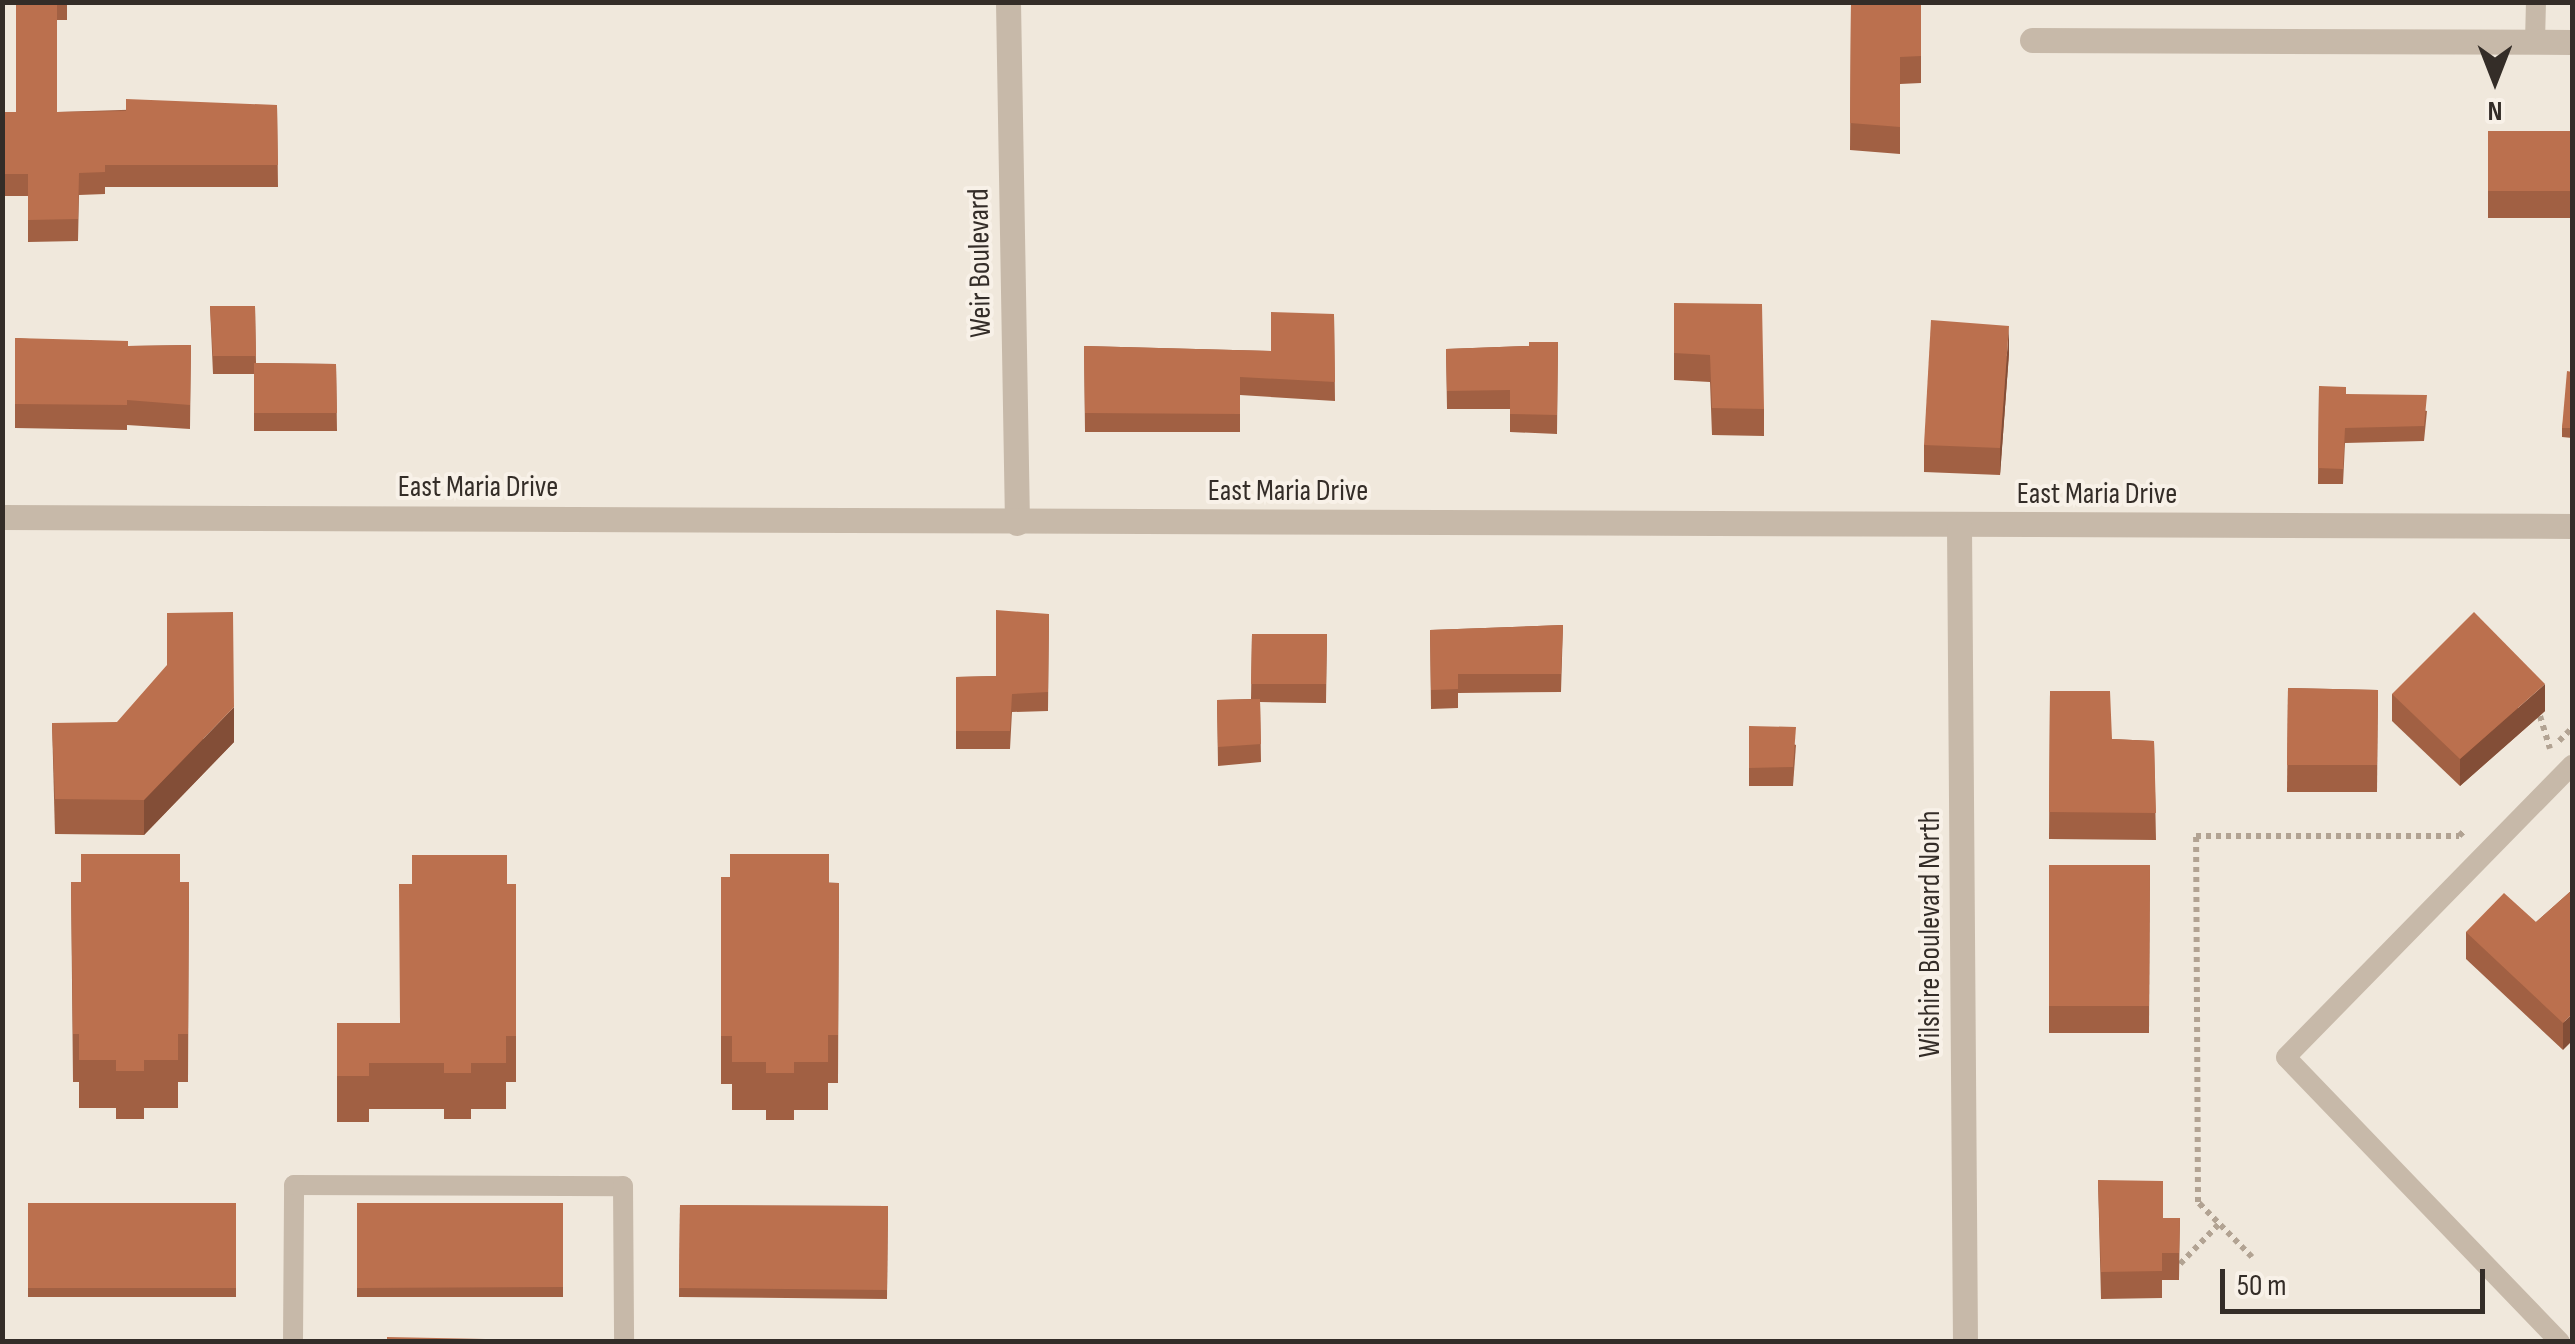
<!DOCTYPE html>
<html>
<head>
<meta charset="utf-8">
<style>
	body { margin:0 }
	#map { position:relative; width:2575px; height:1344px; overflow:hidden; background:#f0e8dc; font-family:"Sofia Sans Condensed",sans-serif }
	div>[style] { position:absolute }
	.path>* { height:6px; margin-top:-3px; transform-origin:0; background:repeating-linear-gradient(90deg,#b2a393 0 5px,transparent 0 10px) }
	.service>* { height:20px; margin:-10px; padding:0 10px; transform-origin:10px; border-radius:10px; background:#c7b9a9 }
	.minor>* { height:25px; margin:-12.5px; padding:0 12.5px; transform-origin:12.5px; border-radius:12.5px; background:#c7b9a9 }
	.wall>* { inset:0; background:#a16043 }
	.shaded-wall>* { inset:0; background:#834e37 }
	.building>* { inset:0; background:#bb704e }
	span { translate:-50% -50%; white-space:nowrap; text-align:center; line-height:1.15; -webkit-text-stroke:8px #f8f1e8; paint-order:stroke }
	.street-label { font-size:30px; color:#342d28 }
	.frame { position:absolute; inset:0; border:5px solid #342d28; pointer-events:none }
	.north { position:absolute; left:2445px; top:30px; width:100px; height:100px; -webkit-text-stroke:8px #f8f1e8; paint-order:stroke; rotate:180deg; font-size:28px; font-weight:700; line-height:40px; text-align:center; color:#342d28 }
	.north::after { content:''; display:block; margin:auto; width:35px; height:45px; background:#342d28; clip-path:polygon(50% 0,100% 100%,50% 72%,0 100%) }
	.scale { position:absolute; left:2220px; top:1269px; width:265px; height:45px; box-sizing:border-box; border:5px solid #342d28; border-top:0; padding-left:12px; font-size:30px; line-height:35px; white-space:nowrap; color:#342d28; -webkit-text-stroke:8px #f8f1e8; paint-order:stroke }
</style>
</head>
<body>
<div id="map">
	<div class="path">
		<i style="left:2540px;top:716px;width:34px;rotate:73deg"></i>
		<i style="left:2559px;top:741px;width:18px;rotate:-45deg"></i>
		<i style="left:2252px;top:1257px;width:77px;rotate:-134.5deg"></i>
		<i style="left:2198px;top:1202px;width:366px;rotate:-90.3deg"></i>
		<i style="left:2196px;top:836px;width:263px"></i>
		<i style="left:2459px;top:836px;width:6px;rotate:-45deg"></i>
		<i style="left:2180px;top:1264px;width:57px;rotate:-45.7deg"></i>
	</div>
	<div class="service">
		<i style="left:2535px;top:42px;width:40px;rotate:-88.6deg"></i>
		<i style="left:293px;top:1342px;width:157px;rotate:-89.6deg"></i>
		<i style="left:294px;top:1185px;width:329px;rotate:0.2deg"></i>
		<i style="left:623px;top:1186px;width:156px;rotate:89.6deg"></i>
		<i style="left:2560px;top:1342px;width:395px;rotate:-133.9deg"></i>
		<i style="left:2286px;top:1057px;width:409px;rotate:-45.6deg"></i>
	</div>
	<div class="minor">
		<i style="left:1008px;top:2px;width:521px;rotate:89.01deg"></i>
		<i style="left:2032px;top:40px;width:540px;rotate:0.21deg"></i>
		<i style="left:2px;top:517px;width:2570px;rotate:0.2deg"></i>
		<i style="left:1959px;top:526px;width:816px;rotate:89.58deg"></i>
	</div>
	<div class="wall">
		<i style="clip-path:polygon(16px 2px,67px 2px,67px 20px,57px 20px,57px 112px,277px 105px,278px 187px,105px 187px,105px 194px,79px 195px,78px 241px,28px 242px,28px 196px,3px 196px,3px 112px,16px 112px)"></i>
		<i style="clip-path:polygon(1851px 2px,1921px 2px,1921px 83px,1900px 84px,1900px 154px,1850px 150px)"></i>
		<i style="clip-path:polygon(2488px 131px,2572px 131px,2572px 218px,2488px 218px)"></i>
		<i style="clip-path:polygon(1674px 303px,1764px 409px,1764px 436px,1712px 435px,1710px 382px,1674px 380px)"></i>
		<i style="clip-path:polygon(210px 306px,255px 306px,256px 363px,336px 364px,337px 431px,254px 431px,254px 374px,213px 374px)"></i>
		<i style="clip-path:polygon(1334px 314px,1335px 401px,1240px 395px,1240px 432px,1085px 432px,1084px 346px,1271px 351px)"></i>
		<i style="clip-path:polygon(15px 338px,128px 346px,191px 345px,190px 429px,127px 425px,127px 430px,15px 428px)"></i>
		<i style="clip-path:polygon(1558px 342px,1557px 434px,1510px 432px,1510px 409px,1447px 409px,1446px 349px,1529px 346px)"></i>
		<i style="clip-path:polygon(2009px 353px,2000px 475px,1924px 472px,1924px 445px)"></i>
		<i style="clip-path:polygon(2572px 372px,2572px 438px,2562px 437px,2562px 428px)"></i>
		<i style="clip-path:polygon(2319px 386px,2346px 394px,2427px 411px,2424px 441px,2345px 443px,2343px 484px,2318px 484px)"></i>
		<i style="clip-path:polygon(1049px 614px,1048px 711px,1012px 712px,1010px 749px,956px 749px,956px 677px,996px 676px)"></i>
		<i style="clip-path:polygon(1563px 625px,1561px 692px,1458px 693px,1458px 708px,1431px 709px,1430px 630px)"></i>
		<i style="clip-path:polygon(1252px 634px,1327px 634px,1326px 703px,1260px 702px,1261px 762px,1218px 766px,1217px 700px,1251px 699px)"></i>
		<i style="clip-path:polygon(2288px 688px,2378px 690px,2377px 792px,2287px 792px)"></i>
		<i style="clip-path:polygon(2050px 691px,2112px 739px,2154px 741px,2156px 840px,2049px 839px)"></i>
		<i style="clip-path:polygon(2392px 694px,2545px 711px,2460px 786px,2392px 721px)"></i>
		<i style="clip-path:polygon(52px 723px,234px 742px,144px 835px,55px 834px)"></i>
		<i style="clip-path:polygon(1749px 726px,1796px 745px,1793px 786px,1749px 786px)"></i>
		<i style="clip-path:polygon(2049px 865px,2150px 865px,2149px 1033px,2049px 1033px)"></i>
		<i style="clip-path:polygon(721px 877px,839px 883px,838px 1083px,828px 1083px,828px 1110px,794px 1110px,794px 1120px,766px 1120px,766px 1110px,732px 1110px,732px 1084px,721px 1084px)"></i>
		<i style="clip-path:polygon(71px 882px,189px 882px,188px 1082px,178px 1082px,178px 1108px,144px 1108px,144px 1119px,116px 1119px,116px 1108px,79px 1108px,79px 1082px,73px 1082px)"></i>
		<i style="clip-path:polygon(507px 884px,516px 884px,516px 1082px,506px 1082px,506px 1109px,471px 1109px,471px 1119px,444px 1119px,444px 1109px,369px 1109px,369px 1122px,337px 1122px,337px 1023px,400px 1023px)"></i>
		<i style="clip-path:polygon(2572px 890px,2563px 1050px,2466px 959px,2466px 932px,2536px 922px)"></i>
		<i style="clip-path:polygon(2098px 1180px,2163px 1218px,2180px 1218px,2179px 1280px,2162px 1280px,2162px 1298px,2101px 1299px)"></i>
		<i style="clip-path:polygon(28px 1203px,236px 1203px,236px 1297px,28px 1297px)"></i>
		<i style="clip-path:polygon(357px 1203px,563px 1203px,563px 1297px,357px 1297px)"></i>
		<i style="clip-path:polygon(680px 1205px,888px 1206px,887px 1299px,679px 1297px)"></i>
	</div>
	<div class="shaded-wall">
		<i style="clip-path:polygon(2009px 326px,2009px 353px,2000px 475px,2000px 448px)"></i>
		<i style="clip-path:polygon(2545px 684px,2545px 711px,2460px 786px,2460px 759px)"></i>
		<i style="clip-path:polygon(234px 707px,234px 742px,144px 835px,144px 800px)"></i>
		<i style="clip-path:polygon(2572px 1014px,2572px 1041px,2563px 1050px,2563px 1023px)"></i>
	</div>
	<div class="building">
		<i style="clip-path:polygon(16px 2px,57px 2px,57px 112px,126px 111px,126px 99px,277px 105px,278px 165px,105px 165px,105px 172px,79px 173px,78px 219px,28px 220px,28px 174px,3px 174px,3px 112px,16px 112px)"></i>
		<i style="clip-path:polygon(1851px 2px,1921px 2px,1921px 56px,1900px 57px,1900px 127px,1850px 123px)"></i>
		<i style="clip-path:polygon(2488px 131px,2572px 131px,2572px 191px,2488px 191px)"></i>
		<i style="clip-path:polygon(1674px 303px,1762px 304px,1764px 409px,1712px 408px,1710px 355px,1674px 353px)"></i>
		<i style="clip-path:polygon(210px 306px,255px 306px,256px 356px,213px 356px)"></i>
		<i style="clip-path:polygon(1271px 312px,1334px 314px,1335px 382px,1240px 377px,1240px 414px,1085px 413px,1084px 346px,1271px 351px)"></i>
		<i style="clip-path:polygon(1931px 320px,2009px 326px,2000px 448px,1924px 445px)"></i>
		<i style="clip-path:polygon(15px 338px,128px 341px,128px 346px,191px 345px,190px 405px,127px 400px,127px 405px,15px 404px)"></i>
		<i style="clip-path:polygon(1529px 342px,1558px 342px,1557px 415px,1510px 414px,1510px 390px,1447px 391px,1446px 349px,1529px 346px)"></i>
		<i style="clip-path:polygon(254px 363px,336px 364px,337px 413px,254px 413px)"></i>
		<i style="clip-path:polygon(2567px 371px,2572px 372px,2572px 428px,2562px 428px)"></i>
		<i style="clip-path:polygon(2319px 386px,2346px 387px,2346px 394px,2427px 395px,2424px 426px,2345px 428px,2343px 469px,2318px 468px)"></i>
		<i style="clip-path:polygon(996px 610px,1049px 614px,1048px 692px,1012px 694px,1010px 731px,956px 731px,956px 677px,996px 676px)"></i>
		<i style="clip-path:polygon(233px 612px,234px 707px,144px 800px,55px 799px,52px 723px,117px 722px,167px 665px,167px 613px)"></i>
		<i style="clip-path:polygon(2474px 612px,2545px 684px,2460px 759px,2392px 694px)"></i>
		<i style="clip-path:polygon(1563px 625px,1561px 674px,1458px 674px,1458px 689px,1431px 690px,1430px 630px)"></i>
		<i style="clip-path:polygon(1252px 634px,1327px 634px,1326px 684px,1251px 684px)"></i>
		<i style="clip-path:polygon(2288px 688px,2378px 690px,2377px 765px,2287px 765px)"></i>
		<i style="clip-path:polygon(2050px 691px,2110px 691px,2112px 739px,2154px 741px,2156px 813px,2049px 812px)"></i>
		<i style="clip-path:polygon(1260px 699px,1261px 744px,1218px 747px,1217px 700px)"></i>
		<i style="clip-path:polygon(1749px 726px,1796px 727px,1793px 767px,1749px 768px)"></i>
		<i style="clip-path:polygon(81px 854px,180px 854px,180px 882px,189px 882px,188px 1034px,178px 1034px,178px 1060px,144px 1060px,144px 1071px,116px 1071px,116px 1060px,79px 1060px,79px 1034px,73px 1034px,71px 882px,81px 882px)"></i>
		<i style="clip-path:polygon(730px 854px,829px 854px,829px 883px,839px 883px,838px 1035px,828px 1035px,828px 1062px,794px 1062px,794px 1073px,766px 1073px,766px 1062px,732px 1062px,732px 1036px,721px 1036px,721px 877px,730px 877px)"></i>
		<i style="clip-path:polygon(412px 855px,507px 855px,507px 884px,516px 884px,516px 1036px,506px 1036px,506px 1063px,471px 1063px,471px 1073px,444px 1073px,444px 1063px,369px 1063px,369px 1076px,337px 1076px,337px 1023px,400px 1023px,399px 884px,412px 884px)"></i>
		<i style="clip-path:polygon(2049px 865px,2150px 865px,2149px 1006px,2049px 1006px)"></i>
		<i style="clip-path:polygon(2572px 890px,2572px 1014px,2563px 1023px,2466px 932px,2504px 893px,2536px 922px)"></i>
		<i style="clip-path:polygon(2098px 1180px,2163px 1181px,2163px 1218px,2180px 1218px,2179px 1253px,2162px 1253px,2162px 1271px,2101px 1272px)"></i>
		<i style="clip-path:polygon(28px 1203px,236px 1203px,236px 1288px,28px 1288px)"></i>
		<i style="clip-path:polygon(357px 1203px,563px 1203px,563px 1287px,357px 1288px)"></i>
		<i style="clip-path:polygon(680px 1205px,888px 1206px,887px 1290px,679px 1288px)"></i>
		<i style="clip-path:polygon(387px 1337px,535px 1340px,535px 1342px,387px 1342px)"></i>
		<i style="clip-path:polygon(50px 1340px,202px 1341px,202px 1342px,50px 1342px)"></i>
	</div>
	<div class="street-label">
		<span style="left:980px;top:263px;rotate:-91deg">Weir Boulevard</span>
		<span style="left:478px;top:487px">East Maria Drive</span>
		<span style="left:1288px;top:491px">East Maria Drive</span>
		<span style="left:2097px;top:494px">East Maria Drive</span>
		<span style="left:1930px;top:934px;rotate:-90deg">Wilshire Boulevard North</span>
	</div>
	<div class="frame"></div>
	<div class="north">N</div>
	<div class="scale">50 m</div>
</div>
</body>
</html>
